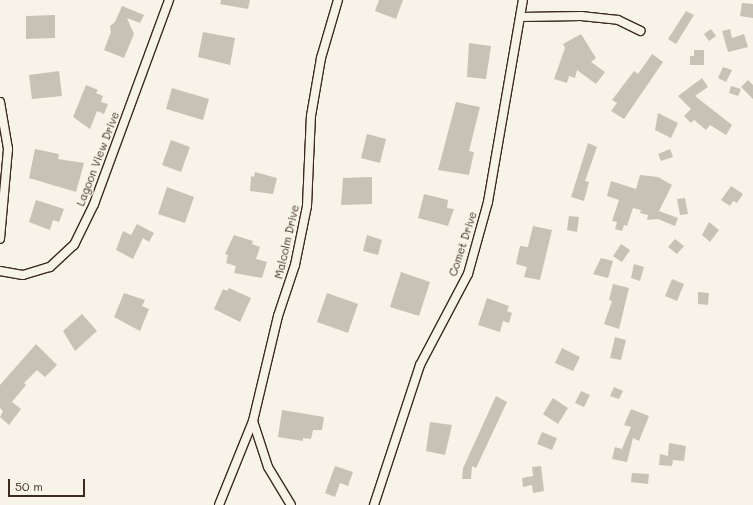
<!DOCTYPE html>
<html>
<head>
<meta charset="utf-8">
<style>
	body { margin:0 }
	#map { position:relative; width:753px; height:505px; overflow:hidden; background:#f7f3e8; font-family:Mali,sans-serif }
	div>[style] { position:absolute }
	.building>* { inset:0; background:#c8c1b6 }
	.roads { filter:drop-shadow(1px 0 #3b2a1e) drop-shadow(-1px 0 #3b2a1e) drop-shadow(0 1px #3b2a1e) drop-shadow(0 -1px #3b2a1e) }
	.street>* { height:8px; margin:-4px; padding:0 4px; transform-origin:4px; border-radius:4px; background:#f7f3e8 }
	span { translate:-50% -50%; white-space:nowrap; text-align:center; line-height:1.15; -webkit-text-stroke:3px #f7f3e8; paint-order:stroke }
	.street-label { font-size:11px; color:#3b2a1e }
	.scale { position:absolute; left:8px; top:479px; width:77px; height:18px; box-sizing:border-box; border:2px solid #3b2a1e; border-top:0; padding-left:5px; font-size:12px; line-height:14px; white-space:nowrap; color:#3b2a1e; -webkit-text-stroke:3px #f7f3e8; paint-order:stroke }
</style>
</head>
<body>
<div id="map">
	<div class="building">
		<i style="clip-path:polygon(221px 0,250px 0,248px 9px,220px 4px)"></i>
		<i style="clip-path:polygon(379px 0,403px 0,396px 19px,375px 11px)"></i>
		<i style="clip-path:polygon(742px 3px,753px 4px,753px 18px,740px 16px)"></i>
		<i style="clip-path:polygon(122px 6px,144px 15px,140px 23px,127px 18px,134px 34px,124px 58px,104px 50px,111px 32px,110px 26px,115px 22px)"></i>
		<i style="clip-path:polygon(686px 11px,694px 15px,676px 44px,668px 39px)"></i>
		<i style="clip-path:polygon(55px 15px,55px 38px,26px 39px,26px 16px)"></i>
		<i style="clip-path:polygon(711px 29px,716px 36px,709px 41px,704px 34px)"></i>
		<i style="clip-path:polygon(730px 29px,732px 38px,744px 34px,748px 47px,728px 52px,722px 31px)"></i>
		<i style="clip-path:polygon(203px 32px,235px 38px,230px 65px,198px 57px)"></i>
		<i style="clip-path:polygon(581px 34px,596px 58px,591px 62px,605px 72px,596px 84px,577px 70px,575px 78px,569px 76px,567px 83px,554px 79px,565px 48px,563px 44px)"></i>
		<i style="clip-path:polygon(469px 43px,491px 46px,486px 79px,467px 77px)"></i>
		<i style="clip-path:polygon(694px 50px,704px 50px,704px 65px,690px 65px,690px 56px,694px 56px)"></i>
		<i style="clip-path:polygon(652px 54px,663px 62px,624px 119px,611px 111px,617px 103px,612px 100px,634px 71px,638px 74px)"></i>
		<i style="clip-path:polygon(723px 67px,732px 70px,726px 82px,718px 78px)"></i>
		<i style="clip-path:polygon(59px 71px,62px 96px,32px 99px,29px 75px)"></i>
		<i style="clip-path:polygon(702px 78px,708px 87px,695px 96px,732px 125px,726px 135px,710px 125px,706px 130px,694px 120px,691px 123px,684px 116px,691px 109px,678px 96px)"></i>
		<i style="clip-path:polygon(748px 80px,753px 85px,753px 99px,741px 87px)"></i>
		<i style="clip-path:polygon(86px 85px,98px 90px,96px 93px,103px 96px,101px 102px,108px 104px,104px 114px,97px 111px,90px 129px,73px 117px)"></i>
		<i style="clip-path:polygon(731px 86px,741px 89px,738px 96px,729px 93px)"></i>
		<i style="clip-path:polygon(172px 88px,209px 99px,203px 120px,166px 109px)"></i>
		<i style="clip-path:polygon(456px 102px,480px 107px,469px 151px,474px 152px,469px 175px,438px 170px)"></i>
		<i style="clip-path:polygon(658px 113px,678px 123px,671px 138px,655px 130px)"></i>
		<i style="clip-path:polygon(367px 134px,386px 139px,380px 163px,361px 158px)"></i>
		<i style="clip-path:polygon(171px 140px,190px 147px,181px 172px,162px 165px)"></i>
		<i style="clip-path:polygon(588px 143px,597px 147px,585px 181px,589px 182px,584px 201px,571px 197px)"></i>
		<i style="clip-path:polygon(35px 149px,59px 154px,58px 159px,84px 163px,76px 192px,29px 178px)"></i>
		<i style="clip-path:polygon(670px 149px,673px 157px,661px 161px,658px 154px)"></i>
		<i style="clip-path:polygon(255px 172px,277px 178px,273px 194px,250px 191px,251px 176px,254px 177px)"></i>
		<i style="clip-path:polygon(640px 175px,658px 177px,672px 185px,659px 211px,678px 218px,675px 226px,658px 219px,647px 220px,648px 215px,640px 213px,641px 210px,633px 208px,627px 226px,624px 225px,622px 231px,615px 229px,617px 222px,612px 221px,619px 200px,607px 196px,611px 181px,636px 189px)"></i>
		<i style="clip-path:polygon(372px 177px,372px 204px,341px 205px,343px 178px)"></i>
		<i style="clip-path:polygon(731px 186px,743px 194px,737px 203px,733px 201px,730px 206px,721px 200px)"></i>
		<i style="clip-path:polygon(167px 187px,194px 197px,185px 223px,158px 214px)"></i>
		<i style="clip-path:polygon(424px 194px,448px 200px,447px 208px,454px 209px,448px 226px,418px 218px)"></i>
		<i style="clip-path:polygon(685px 198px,688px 214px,680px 215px,677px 199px)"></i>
		<i style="clip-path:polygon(36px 200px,64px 209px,59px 222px,53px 220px,50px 230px,29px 222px)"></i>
		<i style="clip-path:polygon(569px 216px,579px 217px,577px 232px,567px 230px)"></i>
		<i style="clip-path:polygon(709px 222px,719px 230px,710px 242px,702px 235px)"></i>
		<i style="clip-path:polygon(137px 224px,154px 233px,149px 242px,143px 238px,133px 259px,116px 250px,123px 231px,131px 235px)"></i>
		<i style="clip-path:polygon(533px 226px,552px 230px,540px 280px,524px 277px,527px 267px,516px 264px,520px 246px,528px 247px)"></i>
		<i style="clip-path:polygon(234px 235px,253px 241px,252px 244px,260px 247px,256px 259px,267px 262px,262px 278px,234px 273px,236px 266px,226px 263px,228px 255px,225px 254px)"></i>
		<i style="clip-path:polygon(367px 235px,382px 240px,378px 255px,363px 251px)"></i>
		<i style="clip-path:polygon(675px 239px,684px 246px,677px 254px,668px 247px)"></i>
		<i style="clip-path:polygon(621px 244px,630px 250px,622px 262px,613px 256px)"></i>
		<i style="clip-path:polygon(601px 258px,613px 261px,608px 278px,593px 274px)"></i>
		<i style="clip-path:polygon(634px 264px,644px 267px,640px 281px,631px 278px)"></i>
		<i style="clip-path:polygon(401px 272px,430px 282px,419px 316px,390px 307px)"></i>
		<i style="clip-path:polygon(672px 279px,684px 284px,677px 301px,665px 296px)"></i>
		<i style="clip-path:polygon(613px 284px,629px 288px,619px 329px,604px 324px,612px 301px,609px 300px)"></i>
		<i style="clip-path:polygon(229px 288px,251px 298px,240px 322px,214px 309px,223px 289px,227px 291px)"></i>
		<i style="clip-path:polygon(698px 292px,709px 293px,708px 305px,698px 304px)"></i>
		<i style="clip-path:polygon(124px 293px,145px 300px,142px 306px,149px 309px,140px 331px,114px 317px)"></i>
		<i style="clip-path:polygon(327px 293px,358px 304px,348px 333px,317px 322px)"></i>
		<i style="clip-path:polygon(487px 298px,509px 306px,507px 311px,512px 313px,509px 323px,503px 321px,500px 332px,478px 325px)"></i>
		<i style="clip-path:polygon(82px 314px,97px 331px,75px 351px,63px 331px)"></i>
		<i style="clip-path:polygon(615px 337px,626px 340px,621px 360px,610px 358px)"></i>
		<i style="clip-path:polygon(36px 344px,57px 365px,45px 377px,37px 370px,24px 383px,26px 385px,12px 402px,21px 409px,9px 425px,0 417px,3px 411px,0 408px,0 385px)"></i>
		<i style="clip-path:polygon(562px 348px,580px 357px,573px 371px,555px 363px)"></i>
		<i style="clip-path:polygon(614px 387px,623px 391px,619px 399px,610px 396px)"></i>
		<i style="clip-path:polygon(581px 391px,590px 395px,584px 407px,575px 403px)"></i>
		<i style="clip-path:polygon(496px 396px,507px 402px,476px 468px,472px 466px,471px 479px,462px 479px,463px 468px)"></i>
		<i style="clip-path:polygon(553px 398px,568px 408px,558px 424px,543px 414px)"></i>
		<i style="clip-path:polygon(631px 409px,649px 416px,639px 441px,633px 438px,627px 462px,612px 459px,615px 447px,622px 449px,631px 427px,624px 425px)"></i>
		<i style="clip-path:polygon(282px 410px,324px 417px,322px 430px,313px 430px,311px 439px,303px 438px,303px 441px,278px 437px)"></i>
		<i style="clip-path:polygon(430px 422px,452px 425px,445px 455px,426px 451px)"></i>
		<i style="clip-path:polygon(542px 432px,557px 438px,552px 450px,537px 444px)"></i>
		<i style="clip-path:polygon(669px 443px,686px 446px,684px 461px,673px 460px,672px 466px,659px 465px,660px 454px,668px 456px)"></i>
		<i style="clip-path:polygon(335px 466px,353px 472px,348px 486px,340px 483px,335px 497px,325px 493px)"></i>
		<i style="clip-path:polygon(541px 466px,544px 491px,533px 493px,532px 485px,523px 487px,522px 478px,533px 476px,532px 467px)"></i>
		<i style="clip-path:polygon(632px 473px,649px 474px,648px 484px,631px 482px)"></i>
	</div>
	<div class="roads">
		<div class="street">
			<i style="left:521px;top:17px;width:60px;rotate:-1deg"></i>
			<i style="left:581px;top:16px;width:37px;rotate:6deg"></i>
			<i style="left:618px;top:20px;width:25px;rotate:26deg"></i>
			<i style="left:0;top:102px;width:48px;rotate:80.3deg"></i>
			<i style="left:8px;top:149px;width:90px;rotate:95.1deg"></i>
			<i style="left:0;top:271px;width:23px;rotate:10deg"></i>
			<i style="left:23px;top:275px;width:28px;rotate:-17deg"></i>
			<i style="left:50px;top:267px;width:33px;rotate:-43deg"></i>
			<i style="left:74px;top:245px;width:46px;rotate:-64deg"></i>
			<i style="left:94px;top:204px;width:217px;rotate:-69.8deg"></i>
			<i style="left:253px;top:421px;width:48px;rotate:71.9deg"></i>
			<i style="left:268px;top:467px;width:44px;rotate:58.8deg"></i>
			<i style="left:219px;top:505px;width:91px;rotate:-68deg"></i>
			<i style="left:253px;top:421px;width:108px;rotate:-76.6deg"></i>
			<i style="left:278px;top:316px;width:54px;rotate:-71.6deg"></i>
			<i style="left:295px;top:265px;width:60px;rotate:-78.5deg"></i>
			<i style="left:307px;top:206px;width:90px;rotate:-87.5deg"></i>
			<i style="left:311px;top:116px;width:59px;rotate:-80.2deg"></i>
			<i style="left:321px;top:58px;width:60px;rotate:-73.7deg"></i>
			<i style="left:374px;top:505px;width:147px;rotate:-71.8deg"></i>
			<i style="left:420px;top:365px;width:103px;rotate:-62.2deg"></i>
			<i style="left:468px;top:274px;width:75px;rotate:-74.5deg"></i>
			<i style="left:488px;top:202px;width:205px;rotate:-80.2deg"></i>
		</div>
	</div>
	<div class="street-label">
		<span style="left:98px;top:159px;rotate:-69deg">Lagoon View Drive</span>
		<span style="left:287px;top:242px;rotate:-77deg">Malcolm Drive</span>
		<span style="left:463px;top:244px;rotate:-72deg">Comet Drive</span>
	</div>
	<div class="scale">50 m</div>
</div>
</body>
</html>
